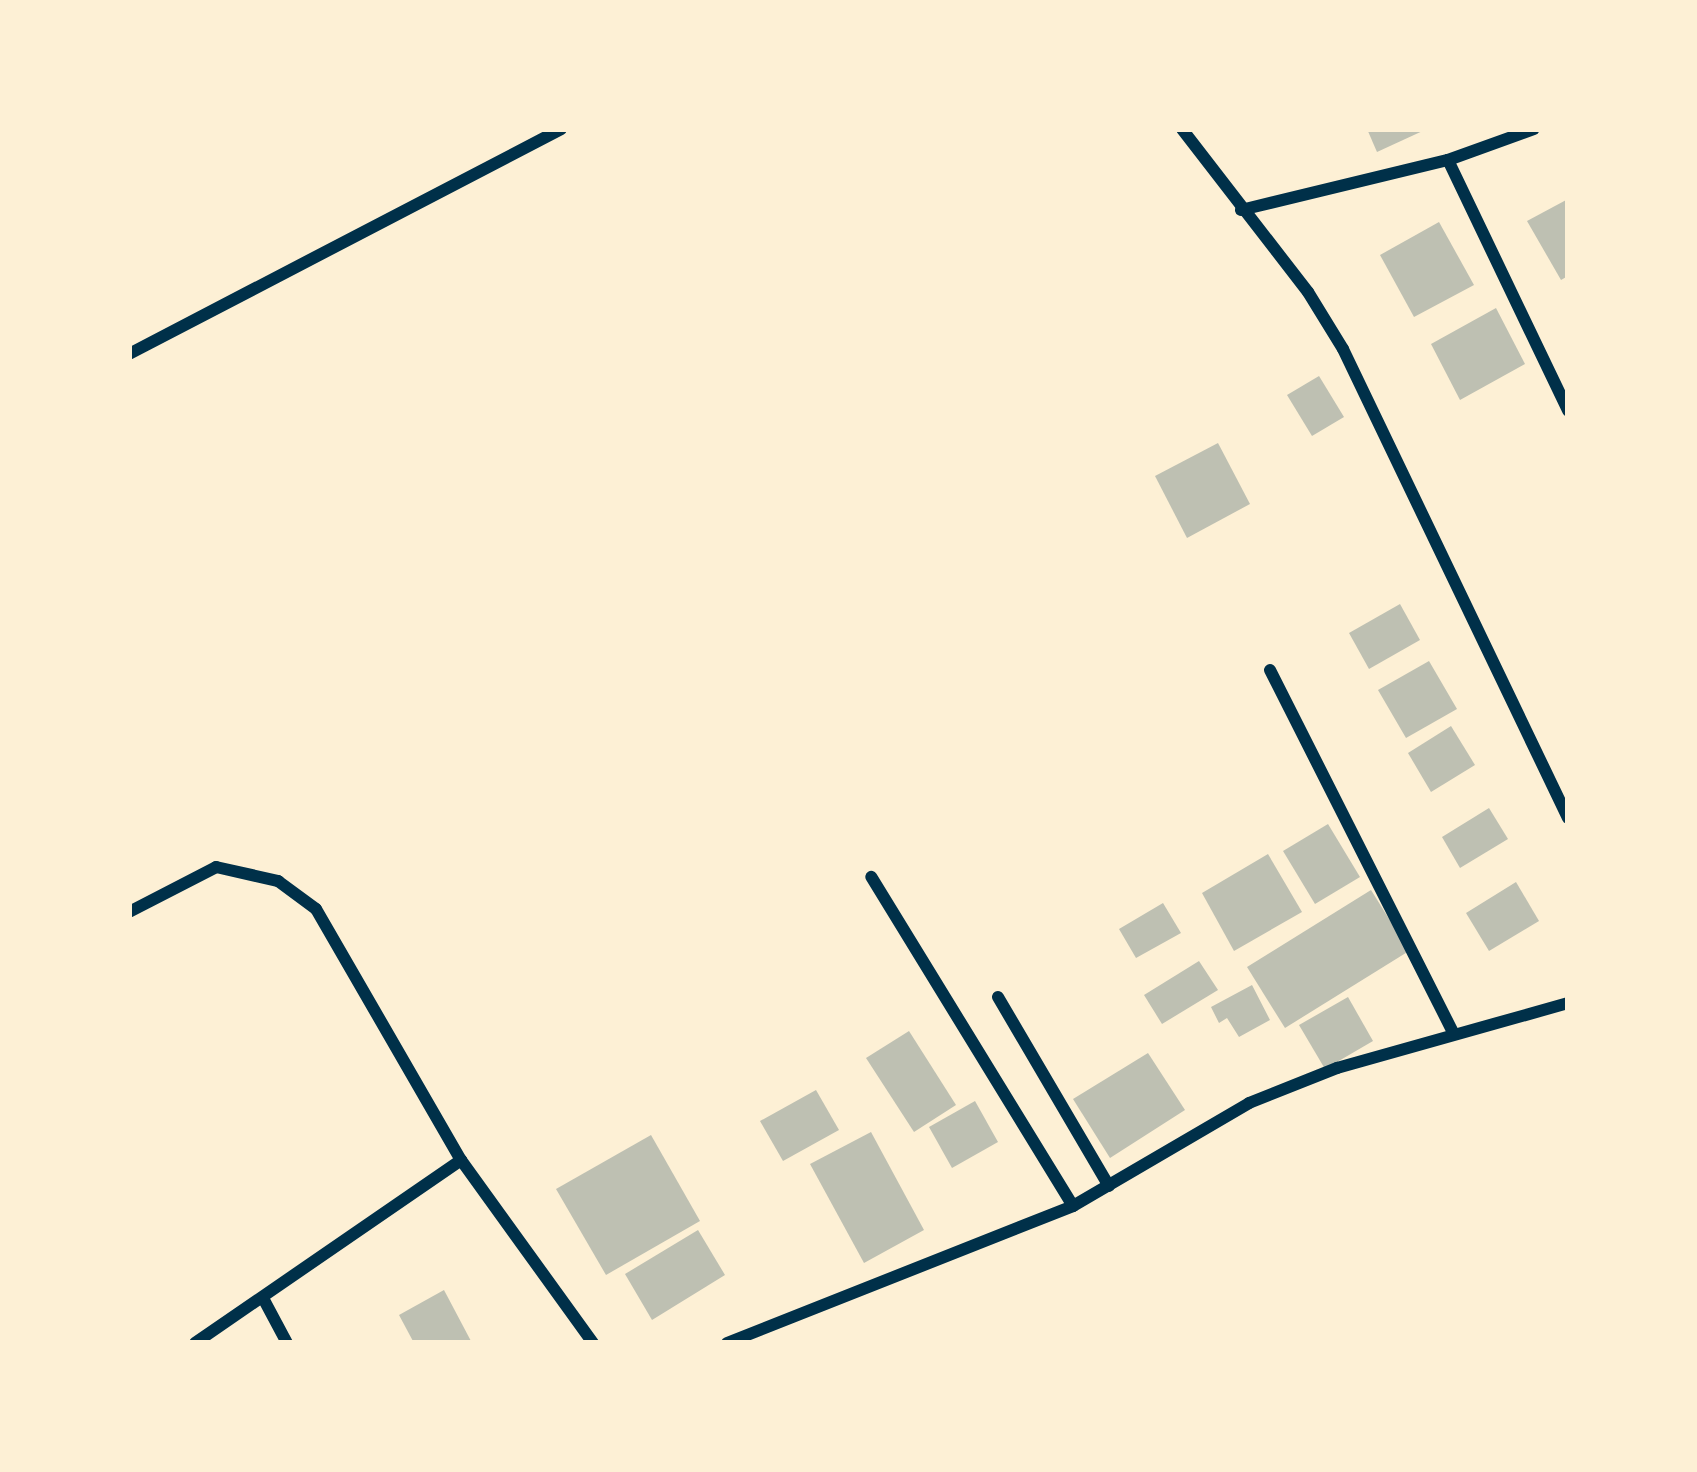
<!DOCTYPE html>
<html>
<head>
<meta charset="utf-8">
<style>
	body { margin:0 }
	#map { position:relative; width:1697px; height:1472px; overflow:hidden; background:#fdf0d5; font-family:"Golos Text",sans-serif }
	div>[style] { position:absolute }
	.building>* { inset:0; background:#bec0b2 }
	.minor>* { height:12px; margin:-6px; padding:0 6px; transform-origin:6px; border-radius:6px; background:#003049 }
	span { translate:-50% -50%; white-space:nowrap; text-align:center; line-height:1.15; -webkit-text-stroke:9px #fdf0d5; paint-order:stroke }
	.frame { position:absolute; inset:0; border:132px solid #fdf0d5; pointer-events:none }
</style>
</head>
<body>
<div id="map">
	<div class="building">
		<i style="clip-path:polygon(1367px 129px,1427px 129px,1377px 152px)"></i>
		<i style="clip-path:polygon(1568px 199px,1568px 276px,1561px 280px,1527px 221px)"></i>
		<i style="clip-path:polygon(1439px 222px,1474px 285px,1414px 317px,1380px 255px)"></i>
		<i style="clip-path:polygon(1496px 308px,1525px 364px,1460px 400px,1431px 344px)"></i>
		<i style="clip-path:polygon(1319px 376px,1344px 417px,1312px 436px,1287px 395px)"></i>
		<i style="clip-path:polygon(1218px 443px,1250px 504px,1187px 538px,1155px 476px)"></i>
		<i style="clip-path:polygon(1400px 604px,1420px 640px,1369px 669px,1349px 633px)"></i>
		<i style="clip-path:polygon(1429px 661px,1457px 709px,1406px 738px,1378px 690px)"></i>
		<i style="clip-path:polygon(1451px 726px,1475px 765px,1431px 792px,1408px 753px)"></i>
		<i style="clip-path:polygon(1489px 808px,1508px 839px,1460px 868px,1442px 837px)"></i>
		<i style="clip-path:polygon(1328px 824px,1360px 877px,1315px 904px,1283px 851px)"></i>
		<i style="clip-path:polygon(1268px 854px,1302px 912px,1234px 951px,1202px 893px)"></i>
		<i style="clip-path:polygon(1516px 882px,1539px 921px,1489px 951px,1466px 913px)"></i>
		<i style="clip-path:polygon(1371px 890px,1409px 951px,1285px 1028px,1247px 967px)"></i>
		<i style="clip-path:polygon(1163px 903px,1181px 933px,1136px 958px,1119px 929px)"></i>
		<i style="clip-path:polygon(1199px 961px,1218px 990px,1162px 1024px,1144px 995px)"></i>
		<i style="clip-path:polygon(1252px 985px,1270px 1020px,1239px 1037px,1227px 1018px,1219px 1023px,1211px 1007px)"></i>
		<i style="clip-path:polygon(1348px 997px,1373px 1041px,1325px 1069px,1299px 1025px)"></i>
		<i style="clip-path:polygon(909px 1031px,956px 1105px,914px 1132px,866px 1058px)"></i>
		<i style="clip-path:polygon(1148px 1053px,1185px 1110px,1110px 1158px,1073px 1099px)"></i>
		<i style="clip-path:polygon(816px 1090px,839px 1130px,783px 1161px,760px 1121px)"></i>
		<i style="clip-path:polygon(975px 1101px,998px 1142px,952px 1168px,929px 1127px)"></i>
		<i style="clip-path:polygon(871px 1132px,924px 1230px,864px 1263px,810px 1164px)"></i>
		<i style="clip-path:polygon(651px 1135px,700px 1221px,606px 1275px,556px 1189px)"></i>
		<i style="clip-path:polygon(698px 1230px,725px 1275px,652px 1320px,625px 1274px)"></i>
		<i style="clip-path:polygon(444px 1290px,472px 1343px,414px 1343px,399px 1315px)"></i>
	</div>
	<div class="minor">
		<i style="left:1182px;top:129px;width:206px;rotate:52.3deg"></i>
		<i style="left:1308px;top:292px;width:67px;rotate:58.4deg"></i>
		<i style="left:1343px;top:349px;width:520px;rotate:64.37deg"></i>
		<i style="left:1448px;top:160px;width:278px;rotate:64.4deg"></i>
		<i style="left:1241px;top:210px;width:213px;rotate:-13.6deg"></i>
		<i style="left:1448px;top:160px;width:91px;rotate:-19.8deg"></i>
		<i style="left:129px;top:354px;width:487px;rotate:-27.5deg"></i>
		<i style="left:1270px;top:670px;width:408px;rotate:63.2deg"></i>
		<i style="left:129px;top:912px;width:98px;rotate:-27.3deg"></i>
		<i style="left:216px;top:867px;width:64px;rotate:12.7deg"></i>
		<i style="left:278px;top:881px;width:47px;rotate:36.4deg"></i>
		<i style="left:316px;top:909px;width:290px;rotate:60deg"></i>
		<i style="left:461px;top:1160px;width:226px;rotate:54.2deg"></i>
		<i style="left:998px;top:997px;width:219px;rotate:59.6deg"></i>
		<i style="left:1073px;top:1206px;width:204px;rotate:-30.3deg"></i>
		<i style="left:1249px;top:1103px;width:95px;rotate:-21.7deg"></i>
		<i style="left:1337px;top:1068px;width:240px;rotate:-15.7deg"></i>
		<i style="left:263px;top:1298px;width:51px;rotate:61.9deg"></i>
		<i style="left:195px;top:1343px;width:323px;rotate:-34.5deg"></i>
		<i style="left:727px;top:1343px;width:372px;rotate:-21.6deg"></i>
		<i style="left:1073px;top:1206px;width:386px;rotate:-121.5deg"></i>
	</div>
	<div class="frame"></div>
</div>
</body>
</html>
